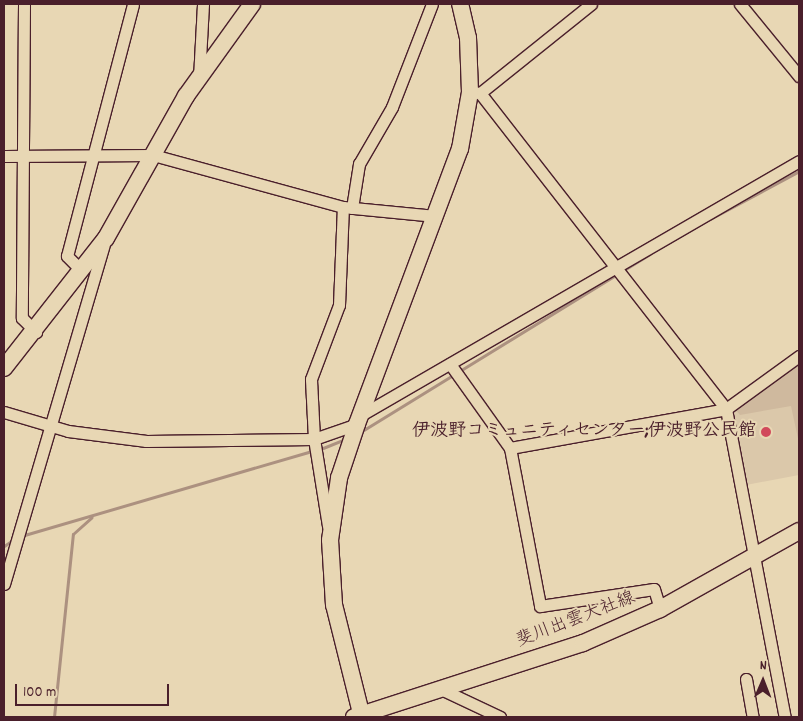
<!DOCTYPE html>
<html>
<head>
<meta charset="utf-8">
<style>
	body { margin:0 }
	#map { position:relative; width:803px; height:721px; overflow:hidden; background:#e8d7b4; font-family:Dekko,"Klee One",sans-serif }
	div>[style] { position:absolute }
	.built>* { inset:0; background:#dbc8aa }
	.green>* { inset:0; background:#cfb99e }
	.stream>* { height:3px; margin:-1.5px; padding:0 1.5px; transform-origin:1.5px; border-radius:1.5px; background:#ac9180 }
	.roads { filter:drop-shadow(1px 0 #4a1f2b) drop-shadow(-1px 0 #4a1f2b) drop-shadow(0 1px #4a1f2b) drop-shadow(0 -1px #4a1f2b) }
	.street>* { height:11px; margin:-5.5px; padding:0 5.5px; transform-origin:5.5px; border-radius:5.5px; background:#e8d7b4 }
	.secondary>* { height:16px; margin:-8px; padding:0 8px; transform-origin:8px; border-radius:8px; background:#e8d7b4 }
	.dots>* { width:14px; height:14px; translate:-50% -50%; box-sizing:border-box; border:2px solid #e8d7b4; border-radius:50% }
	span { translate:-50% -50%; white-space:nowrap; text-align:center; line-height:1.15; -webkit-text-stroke:4px #e8d7b4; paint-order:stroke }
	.poi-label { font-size:18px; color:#4a1f2b; font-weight:700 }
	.right { translate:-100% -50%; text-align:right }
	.street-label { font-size:18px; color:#4a1f2b }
	.frame { position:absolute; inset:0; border:5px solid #4a1f2b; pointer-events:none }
	.north { position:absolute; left:738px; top:656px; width:50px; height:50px; -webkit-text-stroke:4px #e8d7b4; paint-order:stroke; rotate:1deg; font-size:14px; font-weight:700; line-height:20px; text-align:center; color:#4a1f2b }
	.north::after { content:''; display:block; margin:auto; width:18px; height:22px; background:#4a1f2b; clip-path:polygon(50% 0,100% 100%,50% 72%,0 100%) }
	.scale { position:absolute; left:15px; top:684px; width:154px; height:22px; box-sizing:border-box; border:2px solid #4a1f2b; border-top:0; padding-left:6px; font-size:15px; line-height:18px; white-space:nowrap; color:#4a1f2b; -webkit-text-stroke:4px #e8d7b4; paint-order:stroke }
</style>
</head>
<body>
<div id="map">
	<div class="built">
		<i style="clip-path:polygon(799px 356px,799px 475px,746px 485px,728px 408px)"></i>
	</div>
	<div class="green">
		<i style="clip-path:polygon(799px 360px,799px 443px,791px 406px,740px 415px,733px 407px)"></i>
	</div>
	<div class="stream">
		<i style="left:710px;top:219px;width:101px;rotate:-28.3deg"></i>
		<i style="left:362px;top:431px;width:338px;rotate:-31.6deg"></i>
		<i style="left:318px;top:450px;width:31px;rotate:-22deg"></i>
		<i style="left:21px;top:536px;width:303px;rotate:-16.3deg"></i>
		<i style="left:4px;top:546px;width:11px;rotate:-34deg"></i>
		<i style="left:54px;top:717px;width:184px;rotate:-84.1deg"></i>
		<i style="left:73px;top:534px;width:25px;rotate:-42deg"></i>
	</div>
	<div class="roads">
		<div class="street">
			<i style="left:24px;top:4px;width:314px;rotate:90.4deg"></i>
			<i style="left:22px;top:318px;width:20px;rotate:45deg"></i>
			<i style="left:740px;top:4px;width:93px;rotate:50.7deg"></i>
			<i style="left:199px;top:78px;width:74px;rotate:-86.9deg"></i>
			<i style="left:470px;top:92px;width:10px;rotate:6deg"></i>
			<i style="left:480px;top:93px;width:400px;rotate:52.1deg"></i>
			<i style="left:726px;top:409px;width:314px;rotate:79.2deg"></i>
			<i style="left:480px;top:93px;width:142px;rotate:-38.7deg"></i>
			<i style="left:4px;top:156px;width:149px;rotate:-0.4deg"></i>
			<i style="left:153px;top:155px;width:197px;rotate:15.3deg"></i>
			<i style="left:343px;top:207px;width:93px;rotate:5.5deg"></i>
			<i style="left:352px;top:208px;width:45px;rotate:-81deg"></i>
			<i style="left:359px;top:164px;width:66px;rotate:-59.9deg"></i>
			<i style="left:392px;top:107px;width:110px;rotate:-68.8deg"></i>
			<i style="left:81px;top:270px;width:20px;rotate:-135deg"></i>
			<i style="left:67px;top:256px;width:260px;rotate:-75.3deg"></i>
			<i style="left:450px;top:364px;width:103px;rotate:54.5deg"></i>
			<i style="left:510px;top:448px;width:161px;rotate:79.2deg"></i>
			<i style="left:540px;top:606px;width:115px;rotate:-8.5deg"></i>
			<i style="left:654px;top:589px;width:21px;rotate:73deg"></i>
			<i style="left:4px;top:412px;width:67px;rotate:16.5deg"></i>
			<i style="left:68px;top:431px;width:79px;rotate:7.3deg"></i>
			<i style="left:146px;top:441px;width:168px;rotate:-0.7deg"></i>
			<i style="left:314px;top:439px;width:46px;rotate:-19.2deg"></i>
			<i style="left:361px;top:415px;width:506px;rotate:-30.11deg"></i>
			<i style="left:510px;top:448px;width:219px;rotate:-10.2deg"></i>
			<i style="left:726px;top:409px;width:90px;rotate:-36deg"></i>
			<i style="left:328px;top:526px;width:88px;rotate:-99.1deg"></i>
			<i style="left:314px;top:439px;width:60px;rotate:-92.9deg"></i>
			<i style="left:311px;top:379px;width:79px;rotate:-69.3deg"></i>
			<i style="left:339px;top:305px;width:98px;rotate:-87.7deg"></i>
			<i style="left:4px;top:584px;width:353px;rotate:-73.6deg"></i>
			<i style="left:746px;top:679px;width:39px;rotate:80deg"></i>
			<i style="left:445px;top:691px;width:61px;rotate:25.3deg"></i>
		</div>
		<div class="secondary">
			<i style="left:4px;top:368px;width:165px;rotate:-51.9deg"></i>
			<i style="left:106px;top:238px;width:163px;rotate:-60.6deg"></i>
			<i style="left:186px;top:96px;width:113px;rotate:-54.3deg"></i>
			<i style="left:354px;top:717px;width:241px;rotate:-17.9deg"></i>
			<i style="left:583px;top:643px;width:84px;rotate:-23.8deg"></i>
			<i style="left:660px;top:609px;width:159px;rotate:-29.3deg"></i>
			<i style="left:362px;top:717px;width:115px;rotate:-104deg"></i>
			<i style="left:334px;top:605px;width:65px;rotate:-93.5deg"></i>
			<i style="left:330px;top:540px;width:63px;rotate:-81.7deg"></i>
			<i style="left:339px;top:478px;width:57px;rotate:-71.6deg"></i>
			<i style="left:357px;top:424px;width:294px;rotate:-69.5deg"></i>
			<i style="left:460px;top:149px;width:58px;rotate:-80deg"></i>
			<i style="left:470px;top:92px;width:54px;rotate:-92.1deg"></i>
			<i style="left:468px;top:38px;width:35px;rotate:-103deg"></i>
		</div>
	</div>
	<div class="dots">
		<i style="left:766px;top:432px;background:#d1495b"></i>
	</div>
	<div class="poi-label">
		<span class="right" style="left:756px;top:432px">伊波野コミュニティセンター;伊波野公民館</span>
	</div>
	<div class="street-label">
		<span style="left:576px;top:621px;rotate:-21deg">斐川出雲大社線</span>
	</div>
	<div class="frame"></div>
	<div class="north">N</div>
	<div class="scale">100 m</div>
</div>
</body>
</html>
